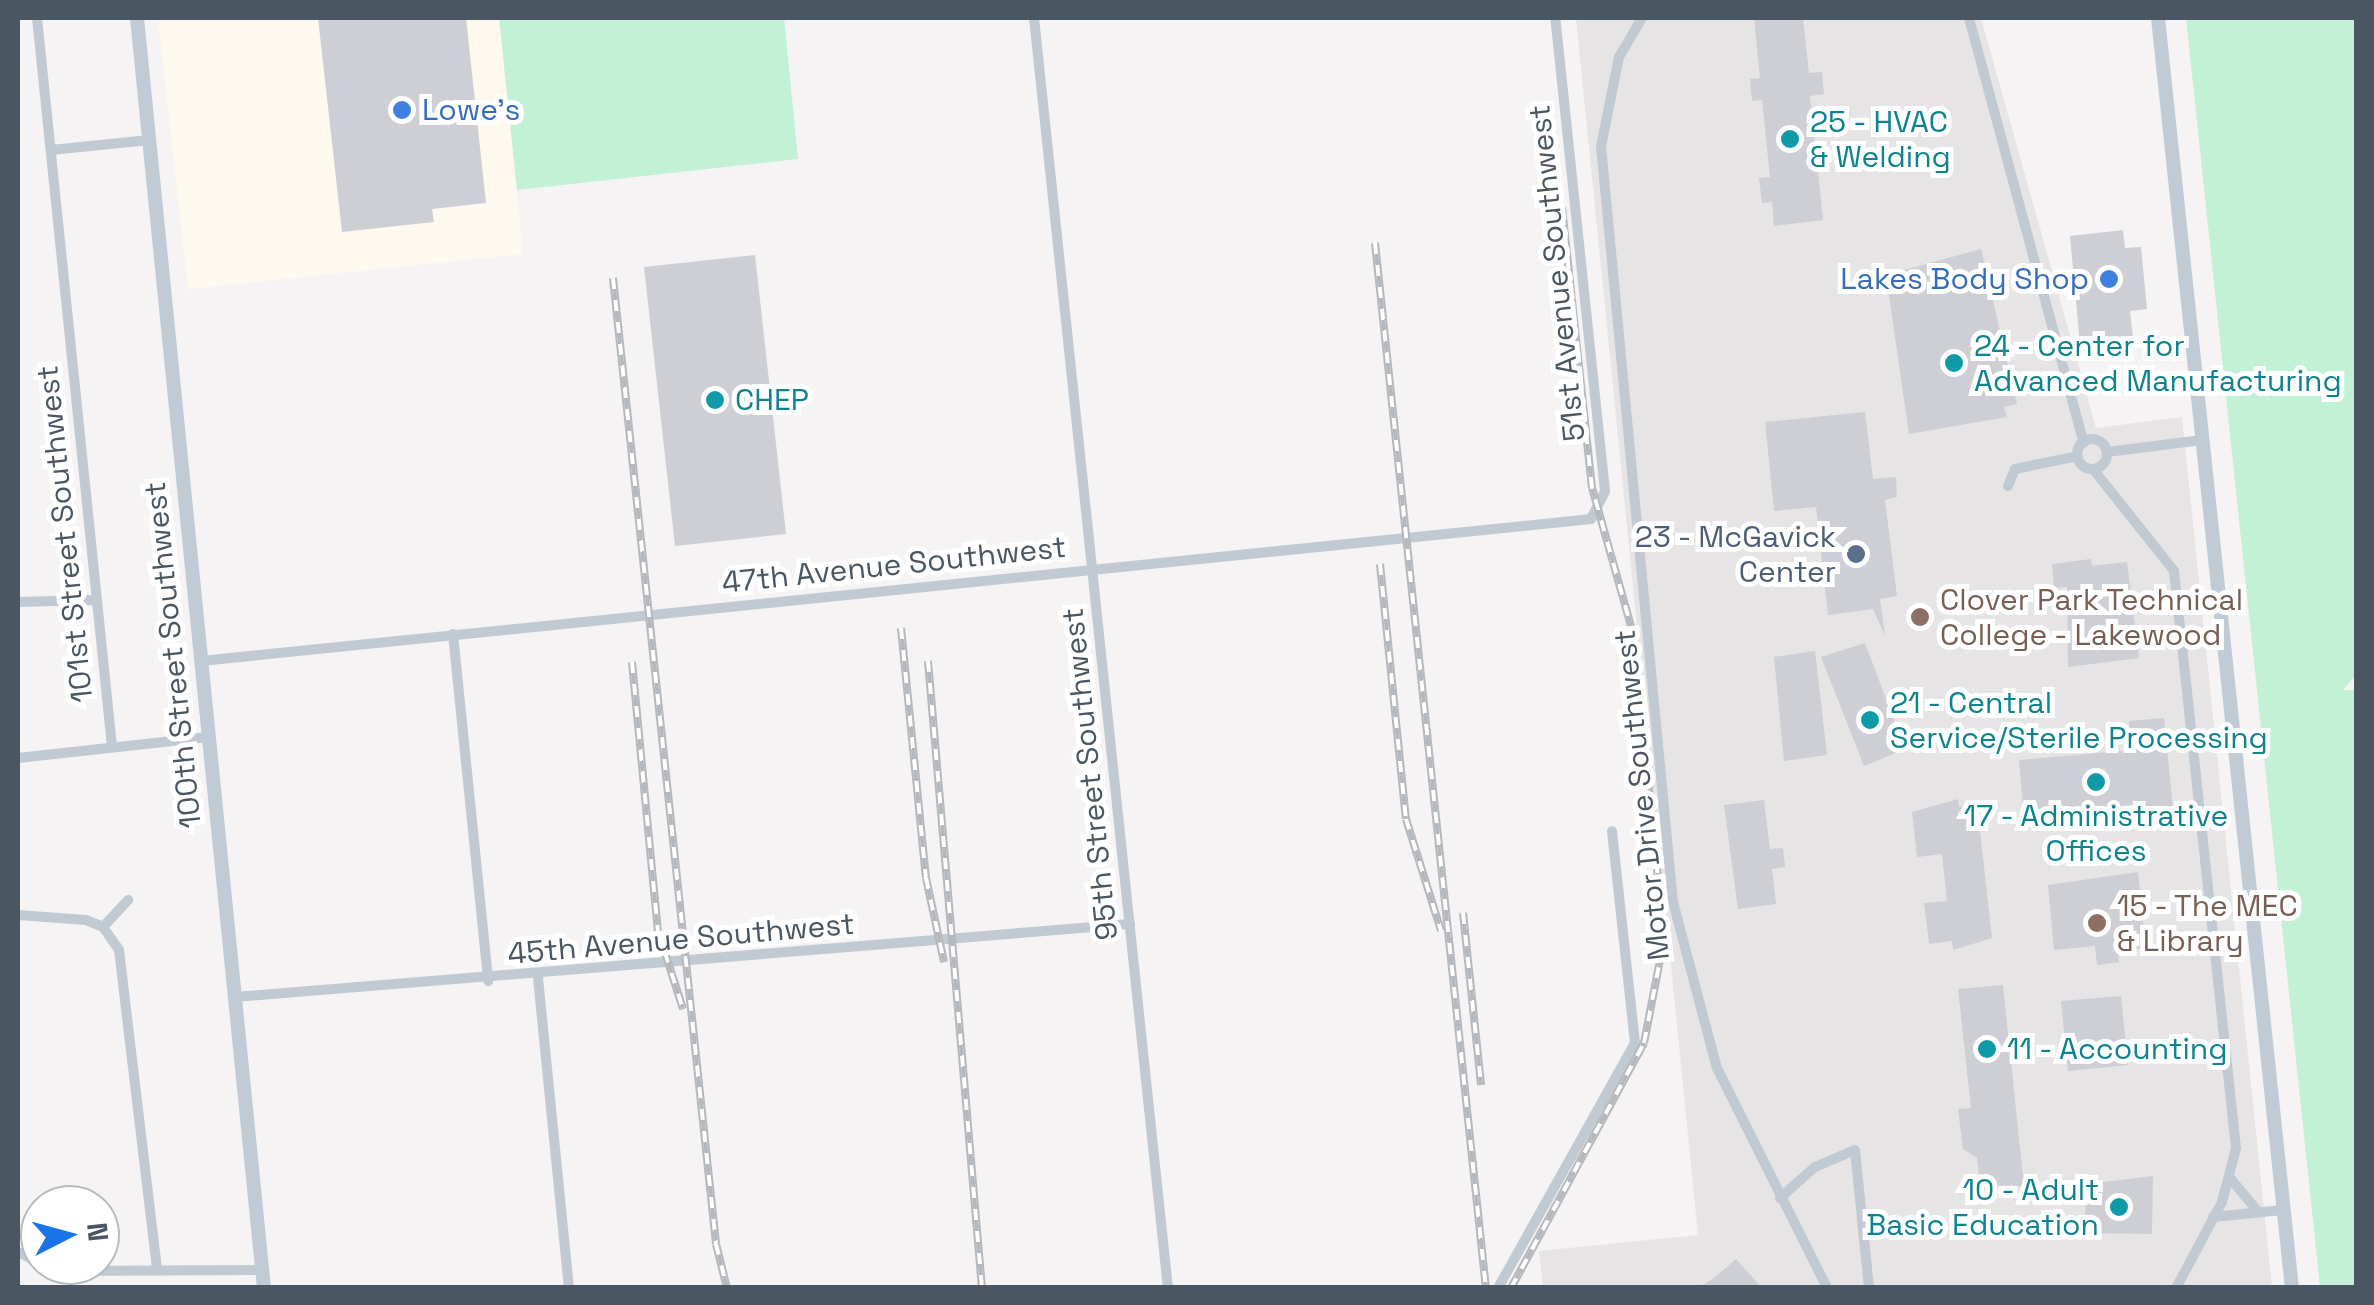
<!DOCTYPE html>
<html>
<head>
<meta charset="utf-8">
<style>
	body { margin:0 }
	#map { position:relative; width:2374px; height:1305px; overflow:hidden; background:#f5f3f3; font-family:"Space Grotesk",sans-serif }
	div>[style] { position:absolute }
	.commercial>* { inset:0; background:#fdf9ef }
	.education>* { inset:0; background:#e6e4e5 }
	.green>* { inset:0; background:#c3f1d5 }
	.building>* { inset:0; background:#cdcfd5 }
	.minor>* { height:10px; margin:-5px; padding:0 5px; transform-origin:5px; border-radius:5px; background:#c1cad2 }
	.minor>.ring { margin:-5px; padding:0; box-sizing:content-box; background:none; border:10px solid #c1cad2; border-radius:50% }
	.secondary>* { height:14px; margin:-7px; padding:0 7px; transform-origin:7px; border-radius:7px; background:#c1cbd6 }
	.rail>* { height:8px; margin-top:-4px; transform-origin:0; background:repeating-linear-gradient(90deg,#fff 0 11px,#b5b8bd 0 22px); box-sizing:border-box; border-block:2px solid #b5b8bd }
	.dots>* { width:28px; height:28px; translate:-50% -50%; box-sizing:border-box; border:5px solid #fff; border-radius:50% }
	span { translate:-50% -50%; white-space:nowrap; text-align:center; line-height:1.15; -webkit-text-stroke:10px #fff; paint-order:stroke }
	.shop-label { font-size:30px; color:#366cbe }
	.left { translate:0 -50%; text-align:left }
	.right { translate:-100% -50%; text-align:right }
	.culture-label { font-size:30px; color:#0d838f }
	.street-label { font-size:30px; color:#4a5661 }
	.service-label { font-size:30px; color:#4e5e75 }
	.education-label { font-size:30px; color:#785e54 }
	.frame { position:absolute; inset:0; border:20px solid #4a5661; pointer-events:none }
	.north { position:absolute; left:20px; top:1185px; width:100px; height:100px; box-sizing:border-box; background:#fff; border:2px solid #b7bbc0; border-radius:50%; rotate:84deg; font-size:28px; font-weight:700; line-height:40px; text-align:center; color:#4a5661 }
	.north::after { content:''; display:block; margin:auto; width:35px; height:45px; background:#1a73e8; clip-path:polygon(50% 0,100% 100%,50% 72%,0 100%) }
</style>
</head>
<body>
<div id="map">
	<div class="commercial">
		<i style="clip-path:polygon(158px 18px,499px 18px,523px 254px,188px 289px)"></i>
	</div>
	<div class="education">
		<i style="clip-path:polygon(1576px 18px,1981px 18px,2096px 428px,2182px 417px,2272px 1287px,1543px 1287px,1539px 1251px,1698px 1235px)"></i>
	</div>
	<div class="green">
		<i style="clip-path:polygon(499px 18px,784px 18px,798px 159px,517px 190px)"></i>
		<i style="clip-path:polygon(2186px 18px,2356px 18px,2356px 675px,2343px 690px,2356px 690px,2356px 1287px,2320px 1287px)"></i>
	</div>
	<div class="building">
		<i style="clip-path:polygon(318px 18px,466px 18px,486px 203px,432px 209px,434px 222px,342px 232px)"></i>
		<i style="clip-path:polygon(1754px 18px,1803px 18px,1809px 73px,1822px 72px,1824px 94px,1810px 96px,1823px 220px,1774px 226px,1772px 202px,1762px 203px,1759px 178px,1770px 177px,1762px 100px,1752px 101px,1750px 79px,1760px 78px)"></i>
		<i style="clip-path:polygon(2123px 230px,2125px 248px,2141px 247px,2147px 309px,2130px 311px,2134px 347px,2098px 350px,2097px 342px,2080px 344px,2070px 236px)"></i>
		<i style="clip-path:polygon(1981px 249px,2017px 404px,2004px 407px,2007px 417px,1909px 434px,1886px 275px)"></i>
		<i style="clip-path:polygon(755px 255px,786px 534px,675px 546px,644px 267px)"></i>
		<i style="clip-path:polygon(1865px 412px,1873px 479px,1896px 477px,1897px 497px,1885px 500px,1897px 596px,1880px 599px,1885px 636px,1873px 609px,1828px 615px,1816px 507px,1774px 511px,1765px 422px)"></i>
		<i style="clip-path:polygon(2091px 559px,2092px 566px,2127px 562px,2139px 658px,2068px 667px,2067px 587px,2054px 588px,2052px 564px)"></i>
		<i style="clip-path:polygon(1865px 643px,1905px 749px,1864px 766px,1821px 657px)"></i>
		<i style="clip-path:polygon(1815px 651px,1827px 755px,1784px 761px,1774px 657px)"></i>
		<i style="clip-path:polygon(2164px 718px,2173px 809px,2137px 812px,2137px 804px,2024px 818px,2019px 760px,2131px 750px,2129px 721px)"></i>
		<i style="clip-path:polygon(1958px 799px,1959px 807px,1977px 805px,1992px 938px,1953px 950px,1952px 941px,1929px 944px,1924px 903px,1947px 901px,1942px 854px,1917px 857px,1912px 812px)"></i>
		<i style="clip-path:polygon(1764px 800px,1770px 849px,1783px 848px,1785px 867px,1772px 869px,1776px 904px,1738px 909px,1724px 805px)"></i>
		<i style="clip-path:polygon(2138px 872px,2146px 948px,2118px 951px,2119px 962px,2097px 965px,2095px 946px,2054px 950px,2048px 885px)"></i>
		<i style="clip-path:polygon(2003px 985px,2024px 1186px,1981px 1191px,1977px 1158px,1963px 1149px,1958px 1109px,1971px 1108px,1958px 989px)"></i>
		<i style="clip-path:polygon(2121px 996px,2128px 1065px,2068px 1071px,2061px 1001px)"></i>
		<i style="clip-path:polygon(2153px 1176px,2152px 1234px,2083px 1233px,2088px 1184px)"></i>
		<i style="clip-path:polygon(1736px 1259px,1762px 1288px,1698px 1288px,1714px 1278px)"></i>
	</div>
	<div class="minor">
		<i style="left:37px;top:18px;width:732px;rotate:84.12deg"></i>
		<i style="left:1034px;top:18px;width:1277px;rotate:83.98deg"></i>
		<i style="left:1642px;top:18px;width:45px;rotate:120.5deg"></i>
		<i style="left:1619px;top:57px;width:91px;rotate:101.4deg"></i>
		<i style="left:1601px;top:146px;width:759px;rotate:84.56deg"></i>
		<i style="left:1673px;top:902px;width:172px;rotate:75.2deg"></i>
		<i style="left:1717px;top:1068px;width:246px;rotate:63.4deg"></i>
		<i style="left:1969px;top:18px;width:440px;rotate:74.9deg"></i>
		<i style="left:51px;top:150px;width:99px;rotate:-5.8deg"></i>
		<i class="ring" style="left:2077px;top:439px;width:20px;height:20px"></i>
		<i style="left:2107px;top:452px;width:96px;rotate:-7.2deg"></i>
		<i style="left:2093px;top:469px;width:130px;rotate:51.5deg"></i>
		<i style="left:2174px;top:571px;width:580px;rotate:83.87deg"></i>
		<i style="left:2236px;top:1148px;width:56px;rotate:104.5deg"></i>
		<i style="left:2222px;top:1202px;width:98px;rotate:118.1deg"></i>
		<i style="left:2008px;top:486px;width:18px;rotate:-68deg"></i>
		<i style="left:2015px;top:469px;width:64px;rotate:-11.7deg"></i>
		<i style="left:18px;top:602px;width:77px;rotate:-1.5deg"></i>
		<i style="left:453px;top:634px;width:349px;rotate:84.2deg"></i>
		<i style="left:201px;top:661px;width:1397px;rotate:-5.83deg"></i>
		<i style="left:1591px;top:519px;width:31px;rotate:-63deg"></i>
		<i style="left:1605px;top:491px;width:476px;rotate:-96deg"></i>
		<i style="left:18px;top:758px;width:192px;rotate:-6.3deg"></i>
		<i style="left:18px;top:915px;width:68px;rotate:4.2deg"></i>
		<i style="left:86px;top:920px;width:18px;rotate:22deg"></i>
		<i style="left:103px;top:927px;width:28px;rotate:55deg"></i>
		<i style="left:119px;top:950px;width:322px;rotate:83.2deg"></i>
		<i style="left:103px;top:927px;width:37px;rotate:-47deg"></i>
		<i style="left:538px;top:978px;width:312px;rotate:84.3deg"></i>
		<i style="left:235px;top:997px;width:898px;rotate:-4.66deg"></i>
		<i style="left:2230px;top:1178px;width:45px;rotate:50.4deg"></i>
		<i style="left:1780px;top:1198px;width:47px;rotate:-41.5deg"></i>
		<i style="left:1815px;top:1167px;width:43px;rotate:-23deg"></i>
		<i style="left:1855px;top:1150px;width:139px;rotate:84.2deg"></i>
		<i style="left:2213px;top:1217px;width:70px;rotate:-5.7deg"></i>
		<i style="left:18px;top:1252px;width:43px;rotate:26deg"></i>
		<i style="left:57px;top:1271px;width:205px;rotate:-0.3deg"></i>
		<i style="left:1498px;top:1288px;width:281px;rotate:-60.8deg"></i>
		<i style="left:1635px;top:1043px;width:213px;rotate:-96.2deg"></i>
	</div>
	<div class="secondary">
		<i style="left:137px;top:18px;width:1276px;rotate:84.29deg"></i>
		<i style="left:2158px;top:18px;width:1277px;rotate:83.98deg"></i>
	</div>
	<div class="rail">
		<i style="left:1375px;top:243px;width:1051px;rotate:83.94deg"></i>
		<i style="left:613px;top:278px;width:971px;rotate:83.91deg"></i>
		<i style="left:716px;top:1244px;width:45px;rotate:76deg"></i>
		<i style="left:1380px;top:564px;width:256px;rotate:84.2deg"></i>
		<i style="left:1406px;top:819px;width:117px;rotate:72.6deg"></i>
		<i style="left:901px;top:628px;width:251px;rotate:84.3deg"></i>
		<i style="left:926px;top:878px;width:86px;rotate:77.9deg"></i>
		<i style="left:928px;top:661px;width:629px;rotate:85.08deg"></i>
		<i style="left:632px;top:662px;width:270px;rotate:84.5deg"></i>
		<i style="left:658px;top:931px;width:82px;rotate:72.2deg"></i>
		<i style="left:1463px;top:913px;width:173px;rotate:84deg"></i>
		<i style="left:1511px;top:1288px;width:279px;rotate:-61.5deg"></i>
		<i style="left:1644px;top:1043px;width:106px;rotate:-79.1deg"></i>
		<i style="left:1664px;top:939px;width:303px;rotate:-95.7deg"></i>
		<i style="left:1634px;top:637px;width:155px;rotate:-105.7deg"></i>
		<i style="left:1592px;top:488px;width:282px;rotate:-96.1deg"></i>
	</div>
	<div class="dots">
		<i style="left:402px;top:110px;background:#3f7fe0"></i>
		<i style="left:1790px;top:139px;background:#0f9aa8"></i>
		<i style="left:2109px;top:279px;background:#3f7fe0"></i>
		<i style="left:1954px;top:363px;background:#0f9aa8"></i>
		<i style="left:715px;top:400px;background:#0f9aa8"></i>
		<i style="left:1856px;top:554px;background:#5c6f8a"></i>
		<i style="left:1920px;top:617px;background:#8d6e63"></i>
		<i style="left:1870px;top:720px;background:#0f9aa8"></i>
		<i style="left:2096px;top:782px;background:#0f9aa8"></i>
		<i style="left:2097px;top:923px;background:#8d6e63"></i>
		<i style="left:1987px;top:1049px;background:#0f9aa8"></i>
		<i style="left:2119px;top:1207px;background:#0f9aa8"></i>
	</div>
	<div class="shop-label">
		<span class="left" style="left:422px;top:110px">Lowe's</span>
		<span class="right" style="left:2089px;top:279px">Lakes Body Shop</span>
	</div>
	<div class="culture-label">
		<span class="left" style="left:1810px;top:139px">25 - HVAC<br>&amp; Welding</span>
		<span class="left" style="left:1974px;top:363px">24 - Center for<br>Advanced Manufacturing</span>
		<span class="left" style="left:735px;top:400px">CHEP</span>
		<span class="left" style="left:1890px;top:720px">21 - Central<br>Service/Sterile Processing</span>
		<span style="left:2096px;top:833px">17 - Administrative<br>Offices</span>
		<span class="left" style="left:2007px;top:1049px">11 - Accounting</span>
		<span class="right" style="left:2099px;top:1207px">10 - Adult<br>Basic Education</span>
	</div>
	<div class="street-label">
		<span style="left:1557px;top:273px;rotate:-96deg">51st Avenue Southwest</span>
		<span style="left:65px;top:534px;rotate:-96deg">101st Street Southwest</span>
		<span style="left:894px;top:565px;rotate:-6deg">47th Avenue Southwest</span>
		<span style="left:173px;top:655px;rotate:-96deg">100th Street Southwest</span>
		<span style="left:1090px;top:774px;rotate:-96deg">95th Street Southwest</span>
		<span style="left:1642px;top:795px;rotate:-96deg">Motor Drive Southwest</span>
		<span style="left:681px;top:939px;rotate:-5deg">45th Avenue Southwest</span>
	</div>
	<div class="service-label">
		<span class="right" style="left:1836px;top:554px">23 - McGavick<br>Center</span>
	</div>
	<div class="education-label">
		<span class="left" style="left:1940px;top:617px">Clover Park Technical<br>College - Lakewood</span>
		<span class="left" style="left:2117px;top:923px">15 - The MEC<br>&amp; Library</span>
	</div>
	<div class="frame"></div>
	<div class="north">N</div>
</div>
</body>
</html>
